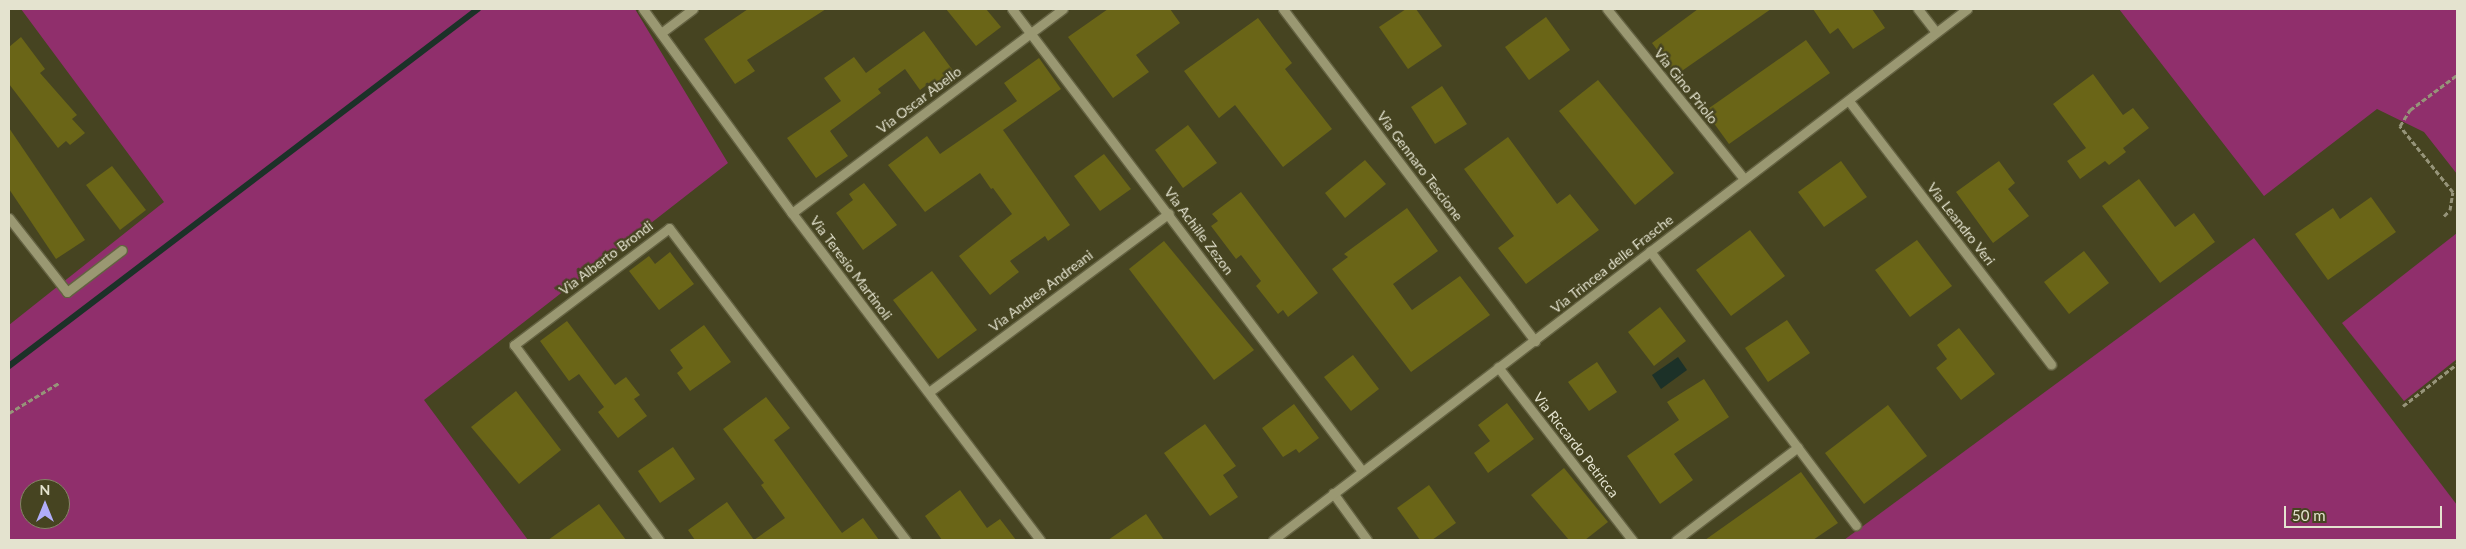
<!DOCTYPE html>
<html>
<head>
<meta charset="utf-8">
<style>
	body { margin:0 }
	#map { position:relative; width:2466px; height:549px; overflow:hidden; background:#464421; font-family:Lato,sans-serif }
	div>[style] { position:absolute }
	.green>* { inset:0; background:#902f6c }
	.water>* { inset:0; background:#1c3128 }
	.stream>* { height:6px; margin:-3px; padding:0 3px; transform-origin:3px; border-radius:3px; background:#1c3128 }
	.building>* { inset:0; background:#6a6517 }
	.path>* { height:3px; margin-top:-1.5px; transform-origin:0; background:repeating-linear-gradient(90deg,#969479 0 5px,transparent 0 7.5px) }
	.roads { filter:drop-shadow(1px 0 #646242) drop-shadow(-1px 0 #646242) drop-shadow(0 1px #646242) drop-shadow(0 -1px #646242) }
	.minor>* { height:9px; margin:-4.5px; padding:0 4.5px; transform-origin:4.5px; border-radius:4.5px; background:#9a9872 }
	span { translate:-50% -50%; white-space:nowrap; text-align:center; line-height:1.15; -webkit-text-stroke:5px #464421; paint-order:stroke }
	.street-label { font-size:14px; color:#e4e3cf }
	.frame { position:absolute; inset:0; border:10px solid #e4e3cf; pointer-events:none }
	.north { position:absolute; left:20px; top:479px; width:50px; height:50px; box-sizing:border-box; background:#464421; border:1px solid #858467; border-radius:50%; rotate:0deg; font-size:14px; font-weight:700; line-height:20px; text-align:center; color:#e4e3cf }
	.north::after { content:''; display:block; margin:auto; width:18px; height:22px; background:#b1adfa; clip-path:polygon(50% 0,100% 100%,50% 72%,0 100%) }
	.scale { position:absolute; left:2284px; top:506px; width:158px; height:22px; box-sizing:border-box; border:2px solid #e4e3cf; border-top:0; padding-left:6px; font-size:15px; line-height:18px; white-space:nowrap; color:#e4e3cf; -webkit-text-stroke:4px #464421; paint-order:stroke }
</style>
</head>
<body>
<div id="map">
	<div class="green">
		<i style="clip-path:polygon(evenodd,21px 9px,635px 9px,728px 163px,424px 400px,528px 540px,9px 540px,9px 325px,164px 202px,21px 9px,30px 489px,60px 489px,60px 519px,30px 519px,30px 489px)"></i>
		<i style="clip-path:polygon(2119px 9px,2457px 9px,2457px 174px,2424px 132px,2377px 109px,2264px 196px)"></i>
		<i style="clip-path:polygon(2457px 233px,2457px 359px,2404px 401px,2342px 323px)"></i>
		<i style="clip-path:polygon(2254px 238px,2457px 505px,2457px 540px,1844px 540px)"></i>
	</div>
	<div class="water">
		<i style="clip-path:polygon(1678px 357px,1687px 370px,1661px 389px,1652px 375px)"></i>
	</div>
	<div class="stream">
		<i style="left:9px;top:366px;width:589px;rotate:-37.28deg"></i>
	</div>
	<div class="building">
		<i style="clip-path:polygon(748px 9px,826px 9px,747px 60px,755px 71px,735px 84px,704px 39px)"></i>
		<i style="clip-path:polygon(946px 9px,986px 9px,1001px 27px,976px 46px)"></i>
		<i style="clip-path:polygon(1108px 9px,1170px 9px,1180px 23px,1136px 55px,1149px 72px,1113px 98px,1068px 37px)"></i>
		<i style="clip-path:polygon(1406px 9px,1416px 9px,1442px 46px,1408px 69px,1379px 27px)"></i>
		<i style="clip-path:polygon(1698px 9px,1771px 9px,1676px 75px,1652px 43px)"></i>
		<i style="clip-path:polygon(1813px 9px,1872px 9px,1885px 28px,1853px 49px,1838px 28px,1830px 34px)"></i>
		<i style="clip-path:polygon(1546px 17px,1570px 50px,1529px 80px,1505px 47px)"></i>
		<i style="clip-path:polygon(1258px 18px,1292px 63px,1285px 69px,1332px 129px,1283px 167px,1235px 105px,1219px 118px,1184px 71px)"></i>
		<i style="clip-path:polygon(924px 31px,954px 72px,935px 86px,932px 81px,920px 90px,905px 69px,878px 89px,881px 93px,830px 131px,848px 156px,816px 178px,787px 138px,841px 101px,824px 78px,854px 57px,866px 73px)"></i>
		<i style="clip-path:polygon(21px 37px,45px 69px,40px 73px,77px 115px,72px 119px,85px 133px,70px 145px,66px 141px,58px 148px,9px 84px,9px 47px)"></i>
		<i style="clip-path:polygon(1806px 40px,1830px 73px,1729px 144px,1705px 111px)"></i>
		<i style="clip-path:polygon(1039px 58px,1061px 89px,1003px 130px,1070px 225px,1048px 241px,1045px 236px,1010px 261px,1019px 272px,990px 295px,959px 256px,1012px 214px,993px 188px,991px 189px,980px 173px,925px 212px,888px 165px,927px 136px,940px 154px,1017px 101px,1004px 83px)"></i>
		<i style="clip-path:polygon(2093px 74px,2123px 115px,2133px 108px,2149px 128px,2123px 148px,2126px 152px,2109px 165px,2105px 161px,2080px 179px,2067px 161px,2086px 148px,2053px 104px)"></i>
		<i style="clip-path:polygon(1598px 80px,1674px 173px,1635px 205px,1559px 111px)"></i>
		<i style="clip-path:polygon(1442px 86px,1467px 124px,1435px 144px,1411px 107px)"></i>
		<i style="clip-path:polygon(1188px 125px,1217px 163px,1183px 188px,1155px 150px)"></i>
		<i style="clip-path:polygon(9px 128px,85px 240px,56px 259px,9px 189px)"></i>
		<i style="clip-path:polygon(1508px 137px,1557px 204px,1570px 194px,1599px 230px,1526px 284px,1498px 248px,1514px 236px,1464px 169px)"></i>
		<i style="clip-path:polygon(1104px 154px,1131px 189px,1100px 211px,1074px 176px)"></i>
		<i style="clip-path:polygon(1365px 160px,1386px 184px,1345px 218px,1325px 193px)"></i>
		<i style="clip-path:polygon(1841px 161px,1867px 197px,1824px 227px,1798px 192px)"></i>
		<i style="clip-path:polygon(1999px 161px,2015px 183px,2008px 189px,2029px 216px,1993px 243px,1956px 192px)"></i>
		<i style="clip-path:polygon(112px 166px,146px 210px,120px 230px,86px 185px)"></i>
		<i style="clip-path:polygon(2139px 179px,2175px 227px,2194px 213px,2215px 242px,2160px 283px,2102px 206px)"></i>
		<i style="clip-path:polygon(864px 183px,897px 225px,863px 250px,836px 213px,853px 200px,849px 194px)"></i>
		<i style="clip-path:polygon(1241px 192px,1318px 293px,1288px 317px,1283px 310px,1278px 314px,1256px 286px,1261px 281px,1241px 255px,1236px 259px,1211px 226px,1218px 221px,1212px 214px)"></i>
		<i style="clip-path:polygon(2371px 197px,2396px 232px,2328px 280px,2295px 234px,2333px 208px,2340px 219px)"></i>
		<i style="clip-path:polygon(1407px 208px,1438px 251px,1393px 284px,1412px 310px,1460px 276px,1490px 315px,1411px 372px,1332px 269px,1348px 257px,1344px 254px)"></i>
		<i style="clip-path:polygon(1750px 230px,1785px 276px,1731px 316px,1696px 270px)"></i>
		<i style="clip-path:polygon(1917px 240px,1952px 286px,1910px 317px,1875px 270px)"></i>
		<i style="clip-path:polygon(1164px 241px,1254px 350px,1214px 380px,1129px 269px)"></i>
		<i style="clip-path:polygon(2084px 251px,2109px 283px,2069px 314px,2044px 282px)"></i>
		<i style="clip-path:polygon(670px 252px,694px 284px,659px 310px,629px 271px,649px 256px,655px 264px)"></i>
		<i style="clip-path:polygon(932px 271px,977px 330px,938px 359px,893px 300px)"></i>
		<i style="clip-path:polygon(1660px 307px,1686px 341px,1654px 366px,1628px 332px)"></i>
		<i style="clip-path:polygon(1787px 320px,1810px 353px,1768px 382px,1745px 348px)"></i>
		<i style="clip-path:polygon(567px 321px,615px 385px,626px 377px,640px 395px,634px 399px,647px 416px,618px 438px,598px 412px,604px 407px,579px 374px,569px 381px,540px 341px)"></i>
		<i style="clip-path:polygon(704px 325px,731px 362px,690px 391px,677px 373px,683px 368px,670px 350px)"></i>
		<i style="clip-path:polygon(1959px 328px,1995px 374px,1961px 400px,1936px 368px,1947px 359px,1937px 345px)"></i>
		<i style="clip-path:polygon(1353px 355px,1379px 389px,1351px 411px,1324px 377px)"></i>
		<i style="clip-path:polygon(1597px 362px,1617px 392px,1589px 411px,1568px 382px)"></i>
		<i style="clip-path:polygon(1704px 379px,1729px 417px,1674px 454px,1693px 480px,1660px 504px,1627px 456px,1679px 420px,1667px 402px)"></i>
		<i style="clip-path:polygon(516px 391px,561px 450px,519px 484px,471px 427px)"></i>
		<i style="clip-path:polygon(766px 397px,790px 428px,774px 440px,842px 533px,863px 518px,879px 540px,695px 540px,688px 530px,727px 502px,754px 540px,785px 518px,761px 485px,764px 483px,723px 429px)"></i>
		<i style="clip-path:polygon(1507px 403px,1534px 439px,1488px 473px,1474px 453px,1490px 441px,1478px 425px)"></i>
		<i style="clip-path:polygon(1294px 404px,1319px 438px,1299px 453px,1296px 449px,1283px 457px,1262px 428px)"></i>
		<i style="clip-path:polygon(1888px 405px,1927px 456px,1864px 504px,1825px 453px)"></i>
		<i style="clip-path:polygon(1205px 424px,1236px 466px,1223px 475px,1238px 497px,1210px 516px,1164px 453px)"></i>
		<i style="clip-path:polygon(673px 447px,695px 479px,660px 503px,638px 471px)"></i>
		<i style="clip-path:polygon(1564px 468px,1608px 522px,1585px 540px,1569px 540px,1531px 495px)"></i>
		<i style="clip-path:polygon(1801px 472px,1838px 523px,1813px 540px,1705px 540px)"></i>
		<i style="clip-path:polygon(1429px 485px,1456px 523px,1432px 540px,1420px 540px,1397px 508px)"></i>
		<i style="clip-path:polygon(960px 490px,987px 528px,1000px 519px,1016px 540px,942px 540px,925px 516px)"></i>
		<i style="clip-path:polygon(599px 504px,626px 540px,548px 540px)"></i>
		<i style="clip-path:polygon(1146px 514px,1164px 540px,1108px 540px)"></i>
	</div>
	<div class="path">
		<i style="left:2444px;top:216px;width:8px;rotate:-45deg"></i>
		<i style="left:2450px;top:210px;width:18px;rotate:-81deg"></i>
		<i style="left:2453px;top:192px;width:85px;rotate:-128.8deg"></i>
		<i style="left:2400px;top:126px;width:19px;rotate:-58deg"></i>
		<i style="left:2410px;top:110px;width:59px;rotate:-36.7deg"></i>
		<i style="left:2403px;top:406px;width:68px;rotate:-37.9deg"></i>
		<i style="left:9px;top:413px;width:58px;rotate:-31deg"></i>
	</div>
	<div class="roads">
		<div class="minor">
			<i style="left:643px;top:9px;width:253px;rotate:53.9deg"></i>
			<i style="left:792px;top:213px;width:410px;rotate:52.8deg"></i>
			<i style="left:1012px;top:9px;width:580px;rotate:52.85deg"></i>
			<i style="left:1283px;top:9px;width:417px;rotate:52.8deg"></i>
			<i style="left:1607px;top:9px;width:218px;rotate:51.1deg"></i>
			<i style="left:1918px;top:9px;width:29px;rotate:52deg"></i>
			<i style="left:661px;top:33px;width:40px;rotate:-37deg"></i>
			<i style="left:1849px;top:101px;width:332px;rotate:52.5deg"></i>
			<i style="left:792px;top:213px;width:339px;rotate:-37deg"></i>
			<i style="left:9px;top:218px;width:94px;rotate:51.9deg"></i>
			<i style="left:67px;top:292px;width:69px;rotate:-37.4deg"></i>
			<i style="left:1650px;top:251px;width:343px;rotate:53.1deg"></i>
			<i style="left:1498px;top:367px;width:219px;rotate:52.2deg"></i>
			<i style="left:929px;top:392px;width:299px;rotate:-36.7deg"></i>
			<i style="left:1333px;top:493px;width:58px;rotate:54.1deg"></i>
			<i style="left:659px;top:540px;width:243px;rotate:-126.6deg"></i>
			<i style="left:514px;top:345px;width:194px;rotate:-37deg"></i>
			<i style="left:669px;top:228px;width:392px;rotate:52.8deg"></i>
			<i style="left:1273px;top:540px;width:874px;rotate:-37.42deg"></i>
			<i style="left:1676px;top:540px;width:153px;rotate:-37.3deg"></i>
		</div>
	</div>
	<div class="street-label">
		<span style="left:1686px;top:86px;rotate:51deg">Via Gino Priolo</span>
		<span style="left:919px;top:100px;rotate:-37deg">Via Oscar Abello</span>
		<span style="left:1420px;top:166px;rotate:53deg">Via Gennaro Tescione</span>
		<span style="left:1961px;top:224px;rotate:52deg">Via Leandro Veri</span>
		<span style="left:1199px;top:231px;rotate:53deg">Via Achille Zezon</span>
		<span style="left:606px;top:258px;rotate:-37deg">Via Alberto Brondi</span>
		<span style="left:1612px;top:264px;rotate:-38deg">Via Trincea delle Frasche</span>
		<span style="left:851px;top:268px;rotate:53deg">Via Teresio Martinoli</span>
		<span style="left:1041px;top:291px;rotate:-37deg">Via Andrea Andreani</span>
		<span style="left:1576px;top:445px;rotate:52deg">Via Riccardo Petricca</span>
	</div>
	<div class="frame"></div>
	<div class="north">N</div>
	<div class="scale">50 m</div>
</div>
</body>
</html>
